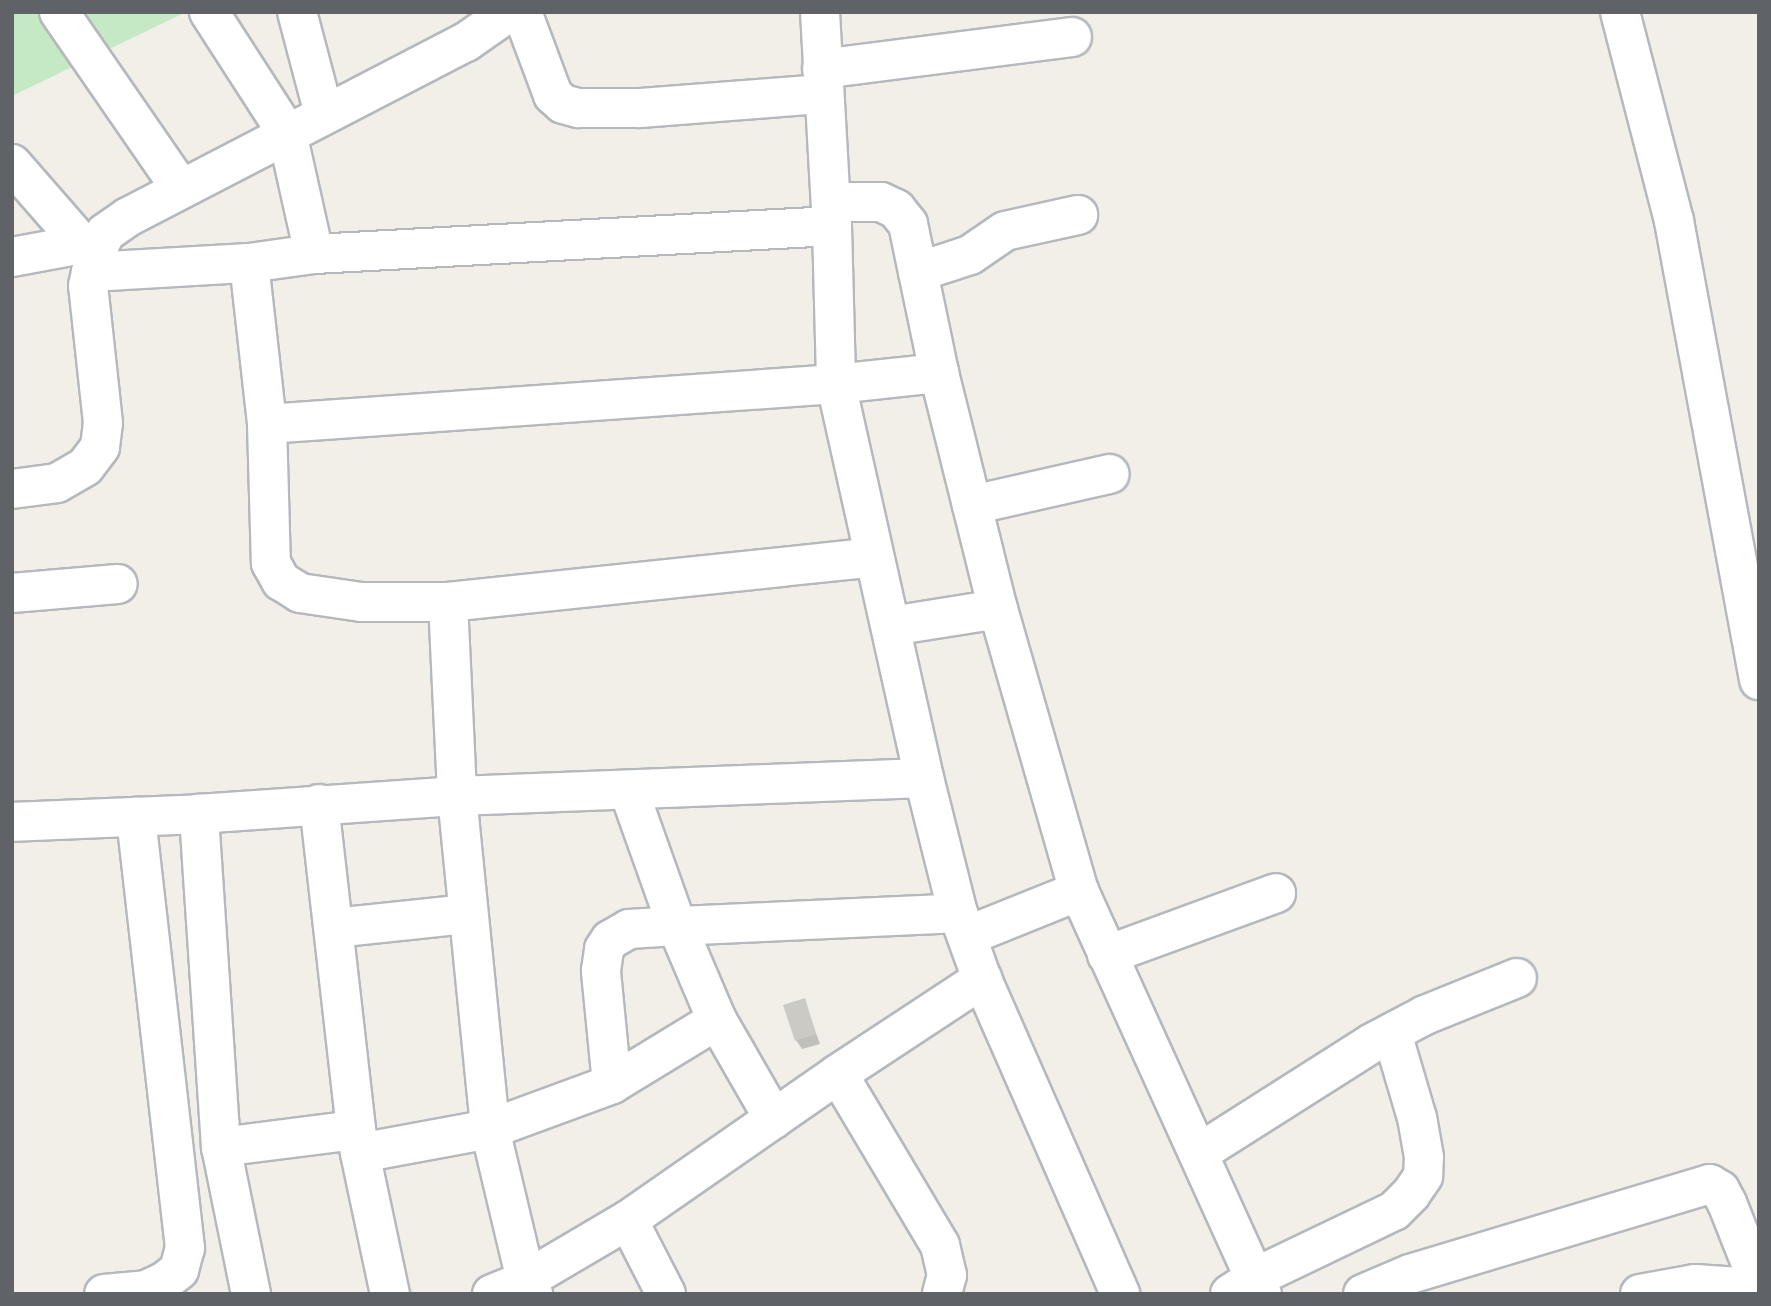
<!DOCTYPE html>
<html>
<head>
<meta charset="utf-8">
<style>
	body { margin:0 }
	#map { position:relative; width:1771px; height:1306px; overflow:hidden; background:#f1efe8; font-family:Signika,sans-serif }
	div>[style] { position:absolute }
	.green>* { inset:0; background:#c5e8c5 }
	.shadow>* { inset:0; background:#0003 }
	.building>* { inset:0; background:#cccac5 }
	.roads { filter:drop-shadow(2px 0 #b5b8bc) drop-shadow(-2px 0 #b5b8bc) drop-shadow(0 2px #b5b8bc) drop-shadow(0 -2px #b5b8bc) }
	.minor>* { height:38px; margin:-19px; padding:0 19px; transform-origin:19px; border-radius:19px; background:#fff }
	span { translate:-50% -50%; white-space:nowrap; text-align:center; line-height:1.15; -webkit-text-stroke:5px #fff; paint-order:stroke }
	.frame { position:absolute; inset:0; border:14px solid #5f6368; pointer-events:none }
</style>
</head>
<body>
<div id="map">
	<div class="green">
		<i style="clip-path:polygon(12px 12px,186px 12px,12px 96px)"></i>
	</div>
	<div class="shadow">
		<i style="clip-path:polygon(804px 1000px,820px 1044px,802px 1049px,796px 1040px)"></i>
	</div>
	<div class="building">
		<i style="clip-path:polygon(805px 998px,816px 1034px,795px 1041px,783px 1005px)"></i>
	</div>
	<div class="roads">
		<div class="minor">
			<i style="left:59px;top:12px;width:215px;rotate:55.4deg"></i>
			<i style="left:209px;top:12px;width:144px;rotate:57.2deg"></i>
			<i style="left:287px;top:133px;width:124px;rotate:77.4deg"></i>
			<i style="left:297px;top:12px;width:106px;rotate:75.2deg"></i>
			<i style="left:522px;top:12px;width:89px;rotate:69.5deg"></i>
			<i style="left:553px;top:95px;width:13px;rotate:42deg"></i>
			<i style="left:563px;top:104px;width:16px;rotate:15deg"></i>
			<i style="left:578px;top:108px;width:62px"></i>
			<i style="left:640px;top:108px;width:184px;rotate:-4.4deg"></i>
			<i style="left:820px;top:12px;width:214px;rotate:86.8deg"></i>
			<i style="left:832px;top:226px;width:158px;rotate:88.5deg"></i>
			<i style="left:836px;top:384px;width:404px;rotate:77.4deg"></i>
			<i style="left:924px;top:778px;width:139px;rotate:75.9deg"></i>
			<i style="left:958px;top:913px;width:70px;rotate:70deg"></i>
			<i style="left:982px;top:979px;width:344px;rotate:66.3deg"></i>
			<i style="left:1620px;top:12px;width:216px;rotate:75.5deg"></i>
			<i style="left:1674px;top:221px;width:467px;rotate:79.5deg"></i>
			<i style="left:822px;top:69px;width:252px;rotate:-7.3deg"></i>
			<i style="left:12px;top:164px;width:125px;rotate:48.9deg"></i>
			<i style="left:831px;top:202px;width:50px"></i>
			<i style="left:881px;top:202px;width:17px;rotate:25deg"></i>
			<i style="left:896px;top:209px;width:19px;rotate:51deg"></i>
			<i style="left:908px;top:224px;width:152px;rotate:78.2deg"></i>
			<i style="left:939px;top:373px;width:243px;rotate:76deg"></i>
			<i style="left:998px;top:609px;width:293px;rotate:74deg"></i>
			<i style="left:1079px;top:891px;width:443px;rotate:65.6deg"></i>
			<i style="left:12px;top:257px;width:71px;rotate:-10.5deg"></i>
			<i style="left:249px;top:263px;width:162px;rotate:83.6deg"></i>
			<i style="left:267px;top:424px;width:139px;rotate:88.4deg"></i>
			<i style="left:271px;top:563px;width:21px;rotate:61deg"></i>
			<i style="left:281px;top:581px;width:22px;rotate:32deg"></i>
			<i style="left:300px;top:593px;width:62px;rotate:8.4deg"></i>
			<i style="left:361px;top:602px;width:87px"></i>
			<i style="left:448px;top:602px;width:428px;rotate:-6deg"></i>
			<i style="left:91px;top:272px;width:158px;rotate:-3.3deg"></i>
			<i style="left:249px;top:263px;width:66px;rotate:-7.9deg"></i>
			<i style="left:314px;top:254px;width:519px;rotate:-3.09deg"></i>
			<i style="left:918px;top:272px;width:55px;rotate:-18.1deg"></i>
			<i style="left:970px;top:255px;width:42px;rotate:-34.4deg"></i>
			<i style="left:1005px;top:231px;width:75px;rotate:-12.4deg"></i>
			<i style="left:267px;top:424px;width:570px;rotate:-4.02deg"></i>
			<i style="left:836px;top:384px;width:104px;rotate:-6.1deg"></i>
			<i style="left:12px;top:489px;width:45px;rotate:-7.6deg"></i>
			<i style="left:57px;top:483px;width:32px;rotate:-30deg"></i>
			<i style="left:85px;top:467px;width:25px;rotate:-53deg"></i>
			<i style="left:100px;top:447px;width:24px;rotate:-83deg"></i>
			<i style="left:103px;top:423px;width:138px;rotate:-96.2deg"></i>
			<i style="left:88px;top:286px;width:29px;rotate:-78deg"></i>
			<i style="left:94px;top:258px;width:27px;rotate:-66deg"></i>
			<i style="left:105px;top:233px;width:28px;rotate:-35deg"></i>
			<i style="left:128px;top:217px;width:381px;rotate:-27.4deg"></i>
			<i style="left:466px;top:42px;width:52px;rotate:-34.9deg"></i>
			<i style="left:972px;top:505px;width:141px;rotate:-12.7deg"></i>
			<i style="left:12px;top:593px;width:106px;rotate:-4.9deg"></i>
			<i style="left:448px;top:602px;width:194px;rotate:87.3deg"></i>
			<i style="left:457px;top:796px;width:335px;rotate:84.3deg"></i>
			<i style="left:490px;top:1129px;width:155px;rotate:76.6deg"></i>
			<i style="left:526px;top:1280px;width:16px;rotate:63deg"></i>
			<i style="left:891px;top:626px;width:108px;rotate:-9deg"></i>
			<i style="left:319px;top:804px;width:328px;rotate:83.5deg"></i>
			<i style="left:12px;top:822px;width:187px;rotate:-2.4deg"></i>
			<i style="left:334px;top:928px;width:135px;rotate:-6deg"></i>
			<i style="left:967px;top:936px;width:121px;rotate:-21.9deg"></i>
			<i style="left:1107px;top:955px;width:180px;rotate:-20.1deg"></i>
			<i style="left:838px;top:1074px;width:199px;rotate:59.2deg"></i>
			<i style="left:940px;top:1245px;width:31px;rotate:77deg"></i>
			<i style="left:947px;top:1275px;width:20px;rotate:105deg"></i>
			<i style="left:612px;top:1084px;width:114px;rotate:-95.6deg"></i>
			<i style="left:601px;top:971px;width:22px;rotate:-82deg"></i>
			<i style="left:604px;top:949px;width:11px;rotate:-56deg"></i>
			<i style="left:610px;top:940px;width:22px;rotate:-30deg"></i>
			<i style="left:629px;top:929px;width:48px;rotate:-3.6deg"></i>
			<i style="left:677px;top:926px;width:143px;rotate:-109.6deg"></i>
			<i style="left:774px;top:1119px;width:114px;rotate:-119.9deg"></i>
			<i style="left:717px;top:1020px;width:102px;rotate:-113.1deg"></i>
			<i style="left:677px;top:926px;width:281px;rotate:-2.6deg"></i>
			<i style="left:221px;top:1147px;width:136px;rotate:-7.2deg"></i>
			<i style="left:356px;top:1130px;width:23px;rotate:80deg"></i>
			<i style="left:360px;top:1153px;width:132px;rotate:-10.5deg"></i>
			<i style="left:490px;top:1129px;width:130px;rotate:-20.2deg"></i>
			<i style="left:612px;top:1084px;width:123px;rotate:-31.4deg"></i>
			<i style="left:360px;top:1153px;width:144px;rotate:78deg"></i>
			<i style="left:1199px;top:1153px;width:205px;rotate:-32.4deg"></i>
			<i style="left:1372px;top:1043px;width:60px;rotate:-27.8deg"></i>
			<i style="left:1425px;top:1015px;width:99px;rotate:-21.9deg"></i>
			<i style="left:104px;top:1294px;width:42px;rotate:-5.4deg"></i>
			<i style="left:146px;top:1290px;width:21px;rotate:-25deg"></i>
			<i style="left:165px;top:1281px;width:18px;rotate:-38deg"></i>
			<i style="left:179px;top:1270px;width:23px;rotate:-75deg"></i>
			<i style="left:185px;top:1248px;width:434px;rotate:-96.5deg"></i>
			<i style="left:251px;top:1294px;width:150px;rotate:-101.5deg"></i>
			<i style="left:221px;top:1147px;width:334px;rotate:-93.8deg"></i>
			<i style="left:199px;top:814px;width:259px;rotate:-4deg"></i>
			<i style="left:457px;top:796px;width:467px;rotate:-2.2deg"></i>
			<i style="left:492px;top:1294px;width:37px;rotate:-22deg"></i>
			<i style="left:526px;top:1280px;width:118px;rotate:-30.5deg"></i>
			<i style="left:666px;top:1294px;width:83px;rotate:-117.2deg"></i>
			<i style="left:628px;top:1220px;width:256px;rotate:-34.8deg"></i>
			<i style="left:838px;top:1074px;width:173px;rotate:-33.4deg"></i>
			<i style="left:1230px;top:1294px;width:31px;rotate:-33deg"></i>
			<i style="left:1256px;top:1277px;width:153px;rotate:-25.6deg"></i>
			<i style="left:1394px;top:1211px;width:24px;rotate:-45deg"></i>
			<i style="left:1411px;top:1194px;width:22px;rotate:-56deg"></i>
			<i style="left:1423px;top:1176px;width:19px;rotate:-87deg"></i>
			<i style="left:1424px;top:1157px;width:40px;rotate:-100deg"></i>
			<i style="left:1417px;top:1118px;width:89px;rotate:-106.4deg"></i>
			<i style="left:1363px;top:1294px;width:51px;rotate:-23.1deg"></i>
			<i style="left:1410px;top:1274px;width:313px;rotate:-16.7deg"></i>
			<i style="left:1710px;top:1184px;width:12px;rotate:31deg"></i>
			<i style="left:1720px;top:1190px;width:15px;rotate:62deg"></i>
			<i style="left:1727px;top:1203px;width:87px;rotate:68.4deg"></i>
			<i style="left:1640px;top:1294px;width:56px;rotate:-10.3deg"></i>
			<i style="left:1695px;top:1284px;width:45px;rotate:3.8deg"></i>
			<i style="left:1740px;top:1287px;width:20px;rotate:18deg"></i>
		</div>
	</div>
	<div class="frame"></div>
</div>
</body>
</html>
